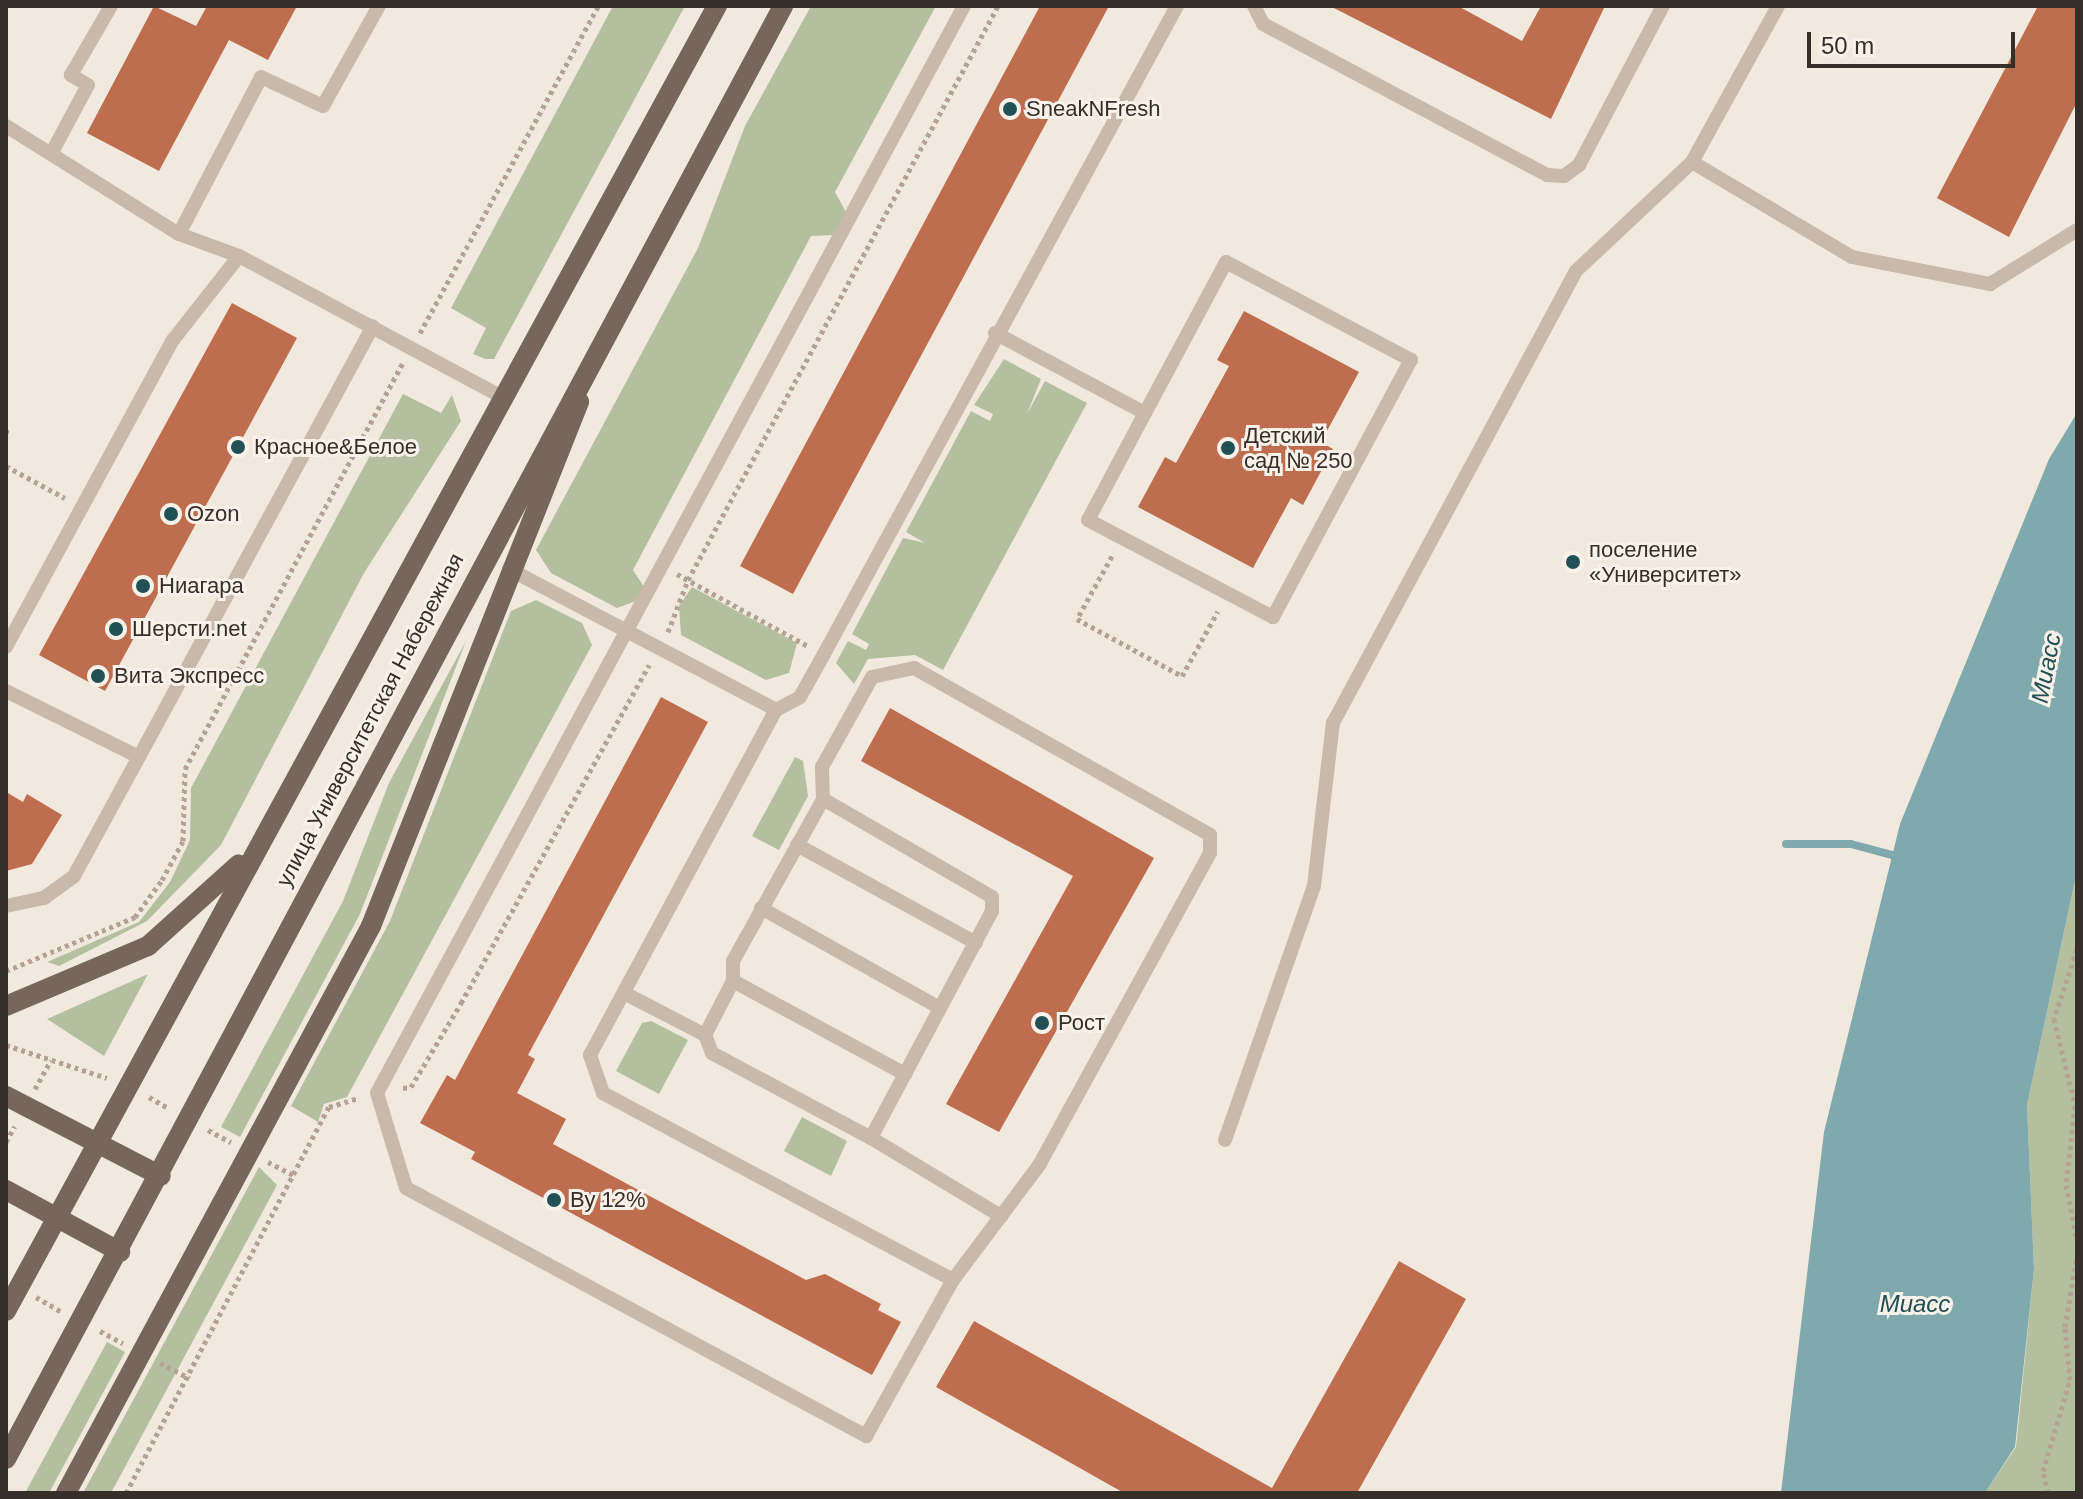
<!DOCTYPE html>
<html>
<head>
<meta charset="utf-8">
<style>
	body { margin:0 }
	#map { position:relative; width:2083px; height:1499px; overflow:hidden; background:#f1e9de; font-family:Arial,sans-serif }
	div>[style] { position:absolute }
	.green>* { inset:0; background:#b3bf9f }
	.water>* { inset:0; background:#7fa9ac }
	.stream>* { height:8px; margin:-4px; padding:0 4px; transform-origin:4px; border-radius:4px; background:#7fa9ac }
	.building>* { inset:0; background:#be6d4f }
	.path>* { height:5px; margin-top:-2.5px; transform-origin:0; background:repeating-linear-gradient(90deg,#b4a395 0 4px,transparent 0 8px) }
	.lane>* { height:14px; margin:-7px; padding:0 7px; transform-origin:7px; border-radius:7px; background:#c8b9aa }
	.primary>* { height:20px; margin:-10px; padding:0 10px; transform-origin:10px; border-radius:10px; background:#77665b }
	.dots>* { width:22px; height:22px; translate:-50% -50%; box-sizing:border-box; border:4px solid #f9f2ea; border-radius:50% }
	span { translate:-50% -50%; white-space:nowrap; text-align:center; line-height:1.15; -webkit-text-stroke:6px #f9f2ea; paint-order:stroke }
	.poi-label { font-size:22px; color:#362e29 }
	.left { translate:0 -50%; text-align:left }
	.street-label { font-size:22px; color:#362e29 }
	.water-label { font-size:24px; color:#215055; font-style:italic }
	.frame { position:absolute; inset:0; border:8px solid #362e29; pointer-events:none }
	.scale { position:absolute; left:1807px; top:32px; width:208px; height:36px; box-sizing:border-box; border:4px solid #362e29; border-top:0; padding-left:10px; font-size:24px; line-height:28px; white-space:nowrap; color:#362e29; -webkit-text-stroke:6px #f9f2ea; paint-order:stroke }
</style>
</head>
<body>
<div id="map">
	<div class="green">
		<i style="clip-path:polygon(613px 6px,685px 6px,494px 359px,485px 359px,473px 354px,486px 328px,451px 308px)"></i>
		<i style="clip-path:polygon(811px 6px,936px 6px,835px 192px,847px 214px,835px 235px,811px 236px,633px 570px,644px 587px,636px 601px,617px 608px,551px 573px,536px 550px,698px 248px,745px 126px)"></i>
		<i style="clip-path:polygon(1004px 359px,1041px 379px,1027px 414px,1045px 381px,1087px 403px,943px 670px,915px 655px,868px 659px,854px 684px,836px 663px,848px 641px,866px 650px,869px 644px,852px 634px,903px 538px,925px 543px,906px 532px,971px 411px,990px 421px,993px 414px,974px 405px)"></i>
		<i style="clip-path:polygon(403px 394px,441px 413px,452px 395px,461px 421px,364px 573px,221px 845px,147px 921px,59px 966px,47px 962px,139px 922px,170px 882px,190px 840px,191px 788px)"></i>
		<i style="clip-path:polygon(692px 587px,797px 643px,789px 673px,766px 680px,681px 635px,679px 606px)"></i>
		<i style="clip-path:polygon(536px 600px,582px 623px,592px 645px,347px 1097px,324px 1104px,318px 1122px,291px 1106px,390px 921px,511px 611px)"></i>
		<i style="clip-path:polygon(466px 641px,360px 914px,240px 1137px,221px 1127px,343px 901px,389px 783px)"></i>
		<i style="clip-path:polygon(795px 757px,803px 761px,808px 796px,779px 850px,752px 836px)"></i>
		<i style="clip-path:polygon(2077px 871px,2077px 1493px,1985px 1493px,2016px 1447px,2034px 1269px,2027px 1105px)"></i>
		<i style="clip-path:polygon(148px 974px,104px 1056px,47px 1019px)"></i>
		<i style="clip-path:polygon(651px 1021px,688px 1040px,659px 1094px,616px 1071px,642px 1023px)"></i>
		<i style="clip-path:polygon(802px 1117px,847px 1141px,831px 1176px,784px 1151px)"></i>
		<i style="clip-path:polygon(259px 1167px,277px 1185px,111px 1493px,83px 1493px)"></i>
		<i style="clip-path:polygon(107px 1342px,125px 1352px,49px 1493px,25px 1493px)"></i>
	</div>
	<div class="water">
		<i style="clip-path:polygon(2077px 413px,2077px 871px,2027px 1105px,2034px 1269px,2015px 1447px,1985px 1493px,1781px 1493px,1824px 1132px,1900px 824px,2049px 459px)"></i>
	</div>
	<div class="stream">
		<i style="left:1786px;top:844px;width:65px"></i>
		<i style="left:1851px;top:844px;width:42px;rotate:15deg"></i>
	</div>
	<div class="building">
		<i style="clip-path:polygon(154px 6px,196px 26px,207px 6px,297px 6px,268px 60px,229px 40px,159px 171px,87px 133px)"></i>
		<i style="clip-path:polygon(1040px 6px,1109px 6px,793px 594px,740px 566px)"></i>
		<i style="clip-path:polygon(1330px 6px,1458px 6px,1522px 41px,1541px 6px,1605px 6px,1551px 119px)"></i>
		<i style="clip-path:polygon(2038px 6px,2077px 6px,2077px 102px,2009px 237px,1937px 198px)"></i>
		<i style="clip-path:polygon(232px 303px,297px 338px,105px 691px,39px 655px)"></i>
		<i style="clip-path:polygon(1244px 311px,1359px 372px,1321px 442px,1333px 449px,1303px 505px,1291px 498px,1253px 568px,1138px 507px,1165px 457px,1176px 463px,1229px 366px,1217px 360px)"></i>
		<i style="clip-path:polygon(661px 697px,708px 722px,528px 1055px,535px 1059px,517px 1093px,566px 1119px,553px 1144px,806px 1280px,825px 1274px,881px 1304px,878px 1310px,901px 1322px,872px 1375px,471px 1159px,475px 1152px,420px 1123px,447px 1075px,455px 1080px)"></i>
		<i style="clip-path:polygon(890px 708px,1154px 858px,999px 1132px,946px 1104px,1073px 876px,861px 761px)"></i>
		<i style="clip-path:polygon(6px 792px,23px 802px,27px 794px,62px 815px,32px 864px,6px 871px)"></i>
		<i style="clip-path:polygon(1399px 1261px,1466px 1299px,1357px 1493px,1124px 1493px,936px 1387px,974px 1321px,1272px 1488px)"></i>
	</div>
	<div class="path">
		<i style="left:420px;top:333px;width:372px;rotate:-61.4deg"></i>
		<i style="left:6px;top:433px;width:5px;rotate:-68deg"></i>
		<i style="left:6px;top:466px;width:67px;rotate:28.5deg"></i>
		<i style="left:1112px;top:556px;width:72px;rotate:119.1deg"></i>
		<i style="left:1077px;top:619px;width:119px;rotate:28.5deg"></i>
		<i style="left:1182px;top:676px;width:74px;rotate:-61deg"></i>
		<i style="left:677px;top:574px;width:149px;rotate:28.8deg"></i>
		<i style="left:668px;top:632px;width:56px;rotate:-69deg"></i>
		<i style="left:688px;top:580px;width:652px;rotate:-61.63deg"></i>
		<i style="left:2077px;top:949px;width:74px;rotate:108.2deg"></i>
		<i style="left:2054px;top:1019px;width:89px;rotate:76.4deg"></i>
		<i style="left:2075px;top:1106px;width:80px;rotate:96.5deg"></i>
		<i style="left:2066px;top:1185px;width:56px;rotate:78.7deg"></i>
		<i style="left:6px;top:971px;width:140px;rotate:-22.7deg"></i>
		<i style="left:135px;top:917px;width:46px;rotate:-53.9deg"></i>
		<i style="left:162px;top:880px;width:44px;rotate:-61.7deg"></i>
		<i style="left:183px;top:841px;width:72px;rotate:-88.4deg"></i>
		<i style="left:185px;top:769px;width:461px;rotate:-61.8deg"></i>
		<i style="left:6px;top:1045px;width:106px;rotate:18.1deg"></i>
		<i style="left:403px;top:1088px;width:8px;rotate:-7deg"></i>
		<i style="left:411px;top:1087px;width:98px;rotate:-59.2deg"></i>
		<i style="left:461px;top:1003px;width:387px;rotate:-60.9deg"></i>
		<i style="left:35px;top:1089px;width:33px;rotate:-61deg"></i>
		<i style="left:149px;top:1097px;width:22px;rotate:30deg"></i>
		<i style="left:208px;top:1130px;width:26px;rotate:28deg"></i>
		<i style="left:6px;top:1142px;width:18px;rotate:-61deg"></i>
		<i style="left:268px;top:1162px;width:31px;rotate:27deg"></i>
		<i style="left:36px;top:1297px;width:30px;rotate:30deg"></i>
		<i style="left:100px;top:1331px;width:26px;rotate:28deg"></i>
		<i style="left:160px;top:1363px;width:33px;rotate:27deg"></i>
		<i style="left:126px;top:1493px;width:436px;rotate:-62.3deg"></i>
		<i style="left:329px;top:1107px;width:30px;rotate:-17deg"></i>
		<i style="left:2048px;top:1493px;width:23px;rotate:-103deg"></i>
		<i style="left:2043px;top:1471px;width:95px;rotate:-73.5deg"></i>
		<i style="left:2070px;top:1380px;width:53px;rotate:-95.4deg"></i>
		<i style="left:2065px;top:1327px;width:72px;rotate:-80.4deg"></i>
	</div>
	<div class="lane">
		<i style="left:964px;top:6px;width:1235px;rotate:118.37deg"></i>
		<i style="left:377px;top:1093px;width:99px;rotate:73deg"></i>
		<i style="left:406px;top:1188px;width:523px;rotate:28.33deg"></i>
		<i style="left:866px;top:1436px;width:179px;rotate:-60.9deg"></i>
		<i style="left:953px;top:1280px;width:397px;rotate:-151.9deg"></i>
		<i style="left:603px;top:1093px;width:40px;rotate:-108.9deg"></i>
		<i style="left:590px;top:1055px;width:392px;rotate:-61.7deg"></i>
		<i style="left:776px;top:710px;width:27px;rotate:-28deg"></i>
		<i style="left:800px;top:697px;width:49px;rotate:-60.8deg"></i>
		<i style="left:824px;top:654px;width:738px;rotate:-61.42deg"></i>
		<i style="left:1254px;top:6px;width:20px;rotate:63deg"></i>
		<i style="left:1263px;top:24px;width:322px;rotate:28deg"></i>
		<i style="left:1547px;top:175px;width:17px;rotate:3deg"></i>
		<i style="left:1564px;top:176px;width:19px;rotate:-36deg"></i>
		<i style="left:1579px;top:165px;width:180px;rotate:-62.2deg"></i>
		<i style="left:6px;top:126px;width:204px;rotate:32deg"></i>
		<i style="left:179px;top:234px;width:64px;rotate:20.1deg"></i>
		<i style="left:239px;top:256px;width:303px;rotate:28.2deg"></i>
		<i style="left:51px;top:154px;width:78px;rotate:-61.8deg"></i>
		<i style="left:88px;top:85px;width:20px;rotate:-150deg"></i>
		<i style="left:71px;top:75px;width:80px;rotate:-59.9deg"></i>
		<i style="left:1692px;top:162px;width:186px;rotate:30.7deg"></i>
		<i style="left:1852px;top:257px;width:141px;rotate:11.1deg"></i>
		<i style="left:1990px;top:284px;width:102px;rotate:-31.8deg"></i>
		<i style="left:179px;top:234px;width:177px;rotate:-62.4deg"></i>
		<i style="left:261px;top:77px;width:68px;rotate:25.1deg"></i>
		<i style="left:323px;top:106px;width:115px;rotate:-60.8deg"></i>
		<i style="left:995px;top:333px;width:170px;rotate:28.1deg"></i>
		<i style="left:1145px;top:413px;width:121px;rotate:118deg"></i>
		<i style="left:1088px;top:520px;width:209px;rotate:27.7deg"></i>
		<i style="left:1273px;top:617px;width:292px;rotate:-61.8deg"></i>
		<i style="left:1411px;top:360px;width:209px;rotate:-152.1deg"></i>
		<i style="left:1226px;top:262px;width:171px;rotate:118.2deg"></i>
		<i style="left:509px;top:569px;width:302px;rotate:27.8deg"></i>
		<i style="left:6px;top:647px;width:349px;rotate:-61.5deg"></i>
		<i style="left:173px;top:340px;width:107px;rotate:-51.8deg"></i>
		<i style="left:6px;top:691px;width:148px;rotate:26.4deg"></i>
		<i style="left:139px;top:757px;width:490px;rotate:-61.5deg"></i>
		<i style="left:823px;top:799px;width:195px;rotate:30.1deg"></i>
		<i style="left:992px;top:897px;width:14px;rotate:90deg"></i>
		<i style="left:992px;top:911px;width:257px;rotate:118.1deg"></i>
		<i style="left:871px;top:1138px;width:152px;rotate:31deg"></i>
		<i style="left:797px;top:845px;width:204px;rotate:28.7deg"></i>
		<i style="left:6px;top:906px;width:39px;rotate:-12deg"></i>
		<i style="left:44px;top:898px;width:37px;rotate:-36deg"></i>
		<i style="left:74px;top:876px;width:136px;rotate:-61.4deg"></i>
		<i style="left:761px;top:908px;width:205px;rotate:29.2deg"></i>
		<i style="left:733px;top:981px;width:196px;rotate:28.4deg"></i>
		<i style="left:624px;top:993px;width:91px;rotate:27.4deg"></i>
		<i style="left:871px;top:1138px;width:180px;rotate:-151.9deg"></i>
		<i style="left:712px;top:1053px;width:19px;rotate:-111deg"></i>
		<i style="left:705px;top:1035px;width:61px;rotate:-62.6deg"></i>
		<i style="left:733px;top:981px;width:20px;rotate:-90deg"></i>
		<i style="left:733px;top:961px;width:185px;rotate:-60.9deg"></i>
		<i style="left:823px;top:799px;width:32px;rotate:-92deg"></i>
		<i style="left:822px;top:767px;width:103px;rotate:-60.9deg"></i>
		<i style="left:872px;top:677px;width:43px;rotate:-12.1deg"></i>
		<i style="left:914px;top:668px;width:340px;rotate:29.4deg"></i>
		<i style="left:1210px;top:835px;width:18px;rotate:90deg"></i>
		<i style="left:1210px;top:853px;width:354px;rotate:118.7deg"></i>
		<i style="left:1040px;top:1164px;width:145px;rotate:126.9deg"></i>
		<i style="left:1225px;top:1140px;width:269px;rotate:-70.7deg"></i>
		<i style="left:1314px;top:886px;width:164px;rotate:-83.4deg"></i>
		<i style="left:1333px;top:723px;width:513px;rotate:-61.74deg"></i>
		<i style="left:1576px;top:271px;width:159px;rotate:-43.2deg"></i>
		<i style="left:1692px;top:162px;width:178px;rotate:-61.1deg"></i>
	</div>
	<div class="primary">
		<i style="left:6px;top:1006px;width:154px;rotate:-22.9deg"></i>
		<i style="left:148px;top:946px;width:122px;rotate:-42deg"></i>
		<i style="left:6px;top:1096px;width:174px;rotate:27.3deg"></i>
		<i style="left:6px;top:1190px;width:130px;rotate:28.5deg"></i>
		<i style="left:6px;top:1311px;width:1486px;rotate:-61.42deg"></i>
		<i style="left:6px;top:1459px;width:1648px;rotate:-61.86deg"></i>
		<i style="left:66px;top:1493px;width:644px;rotate:-61.72deg"></i>
		<i style="left:371px;top:926px;width:564px;rotate:-68.35deg"></i>
	</div>
	<div class="dots">
		<i style="left:1010px;top:109px;background:#215055"></i>
		<i style="left:238px;top:447px;background:#215055"></i>
		<i style="left:1228px;top:448px;background:#215055"></i>
		<i style="left:171px;top:514px;background:#215055"></i>
		<i style="left:1573px;top:562px;background:#215055"></i>
		<i style="left:143px;top:586px;background:#215055"></i>
		<i style="left:116px;top:629px;background:#215055"></i>
		<i style="left:98px;top:676px;background:#215055"></i>
		<i style="left:1042px;top:1023px;background:#215055"></i>
		<i style="left:554px;top:1200px;background:#215055"></i>
	</div>
	<div class="poi-label">
		<span class="left" style="left:1026px;top:109px">SneakNFresh</span>
		<span class="left" style="left:1244px;top:448px">Детский<br>сад № 250</span>
		<span class="left" style="left:254px;top:447px">Красное&amp;Белое</span>
		<span class="left" style="left:187px;top:514px">Ozon</span>
		<span class="left" style="left:1589px;top:562px">поселение<br>«Университет»</span>
		<span class="left" style="left:159px;top:586px">Ниагара</span>
		<span class="left" style="left:132px;top:629px">Шерсти.net</span>
		<span class="left" style="left:114px;top:676px">Вита Экспресс</span>
		<span class="left" style="left:1058px;top:1023px">Рост</span>
		<span class="left" style="left:570px;top:1200px">Ву 12%</span>
	</div>
	<div class="street-label">
		<span style="left:370px;top:720px;rotate:-62deg">улица Университетская Набережная</span>
	</div>
	<div class="water-label">
		<span style="left:2046px;top:668px;rotate:-79deg">Миасс</span>
		<span style="left:1915px;top:1304px">Миасс</span>
	</div>
	<div class="frame"></div>
	<div class="scale">50 m</div>
</div>
</body>
</html>
